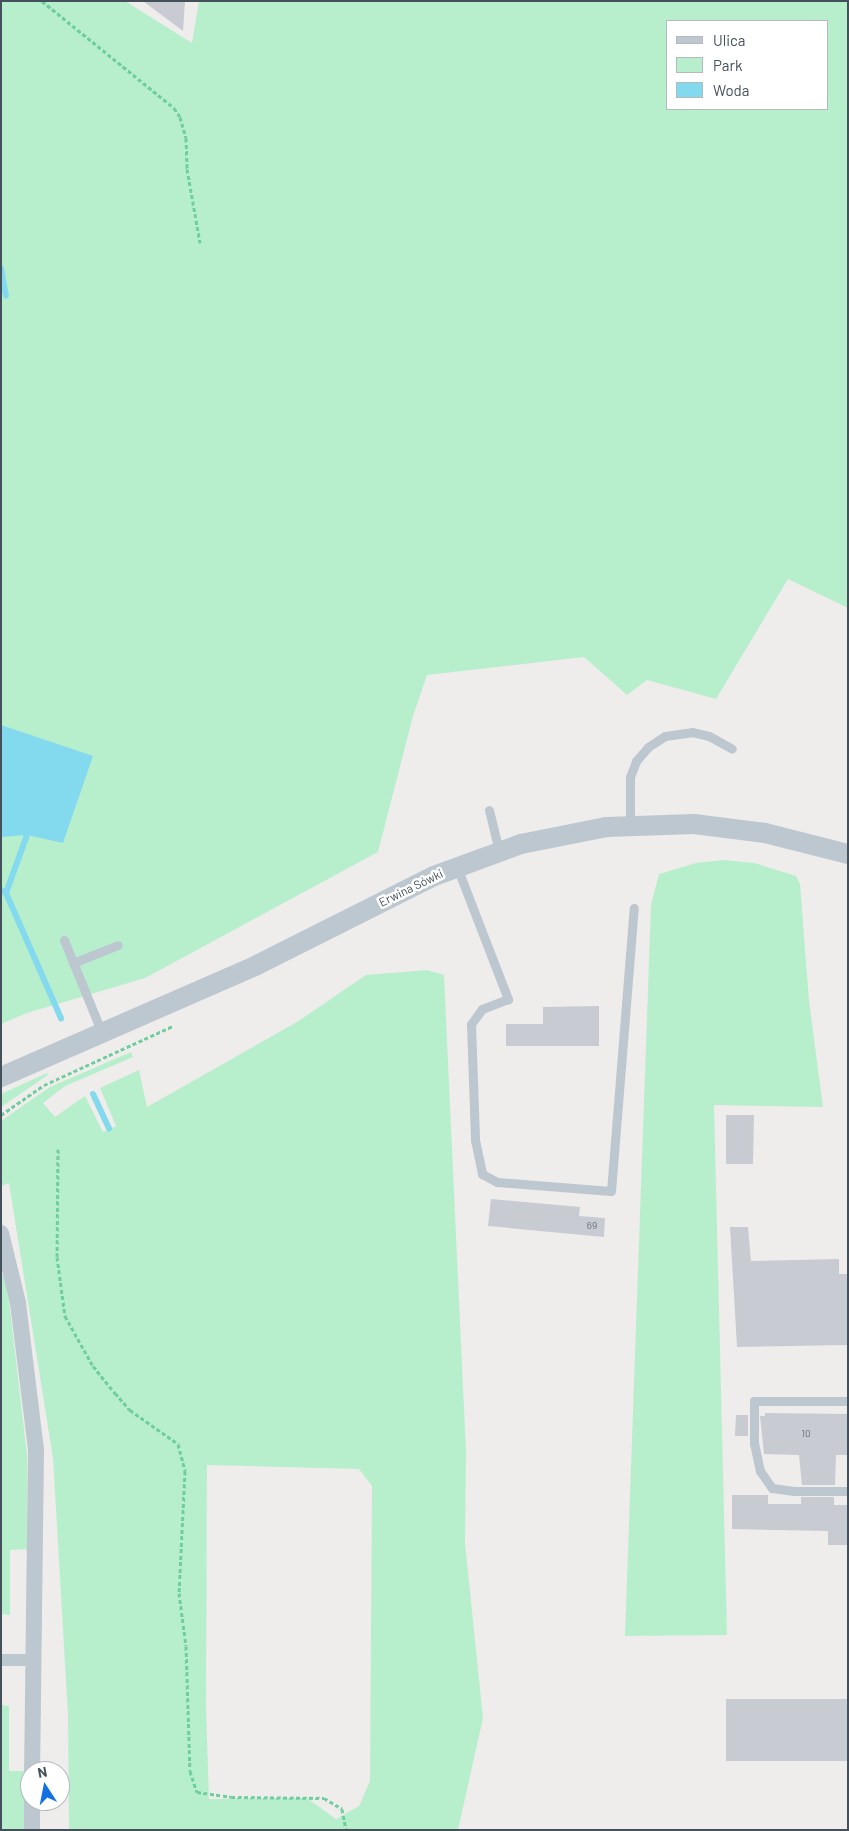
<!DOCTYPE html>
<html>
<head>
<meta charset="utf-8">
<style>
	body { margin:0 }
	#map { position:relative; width:849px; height:1831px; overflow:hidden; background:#efecec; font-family:Barlow,sans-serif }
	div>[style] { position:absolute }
	.green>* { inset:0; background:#b7efcc }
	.water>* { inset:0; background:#83d9ed }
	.stream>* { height:6px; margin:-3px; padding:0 3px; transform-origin:3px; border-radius:3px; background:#83d9ed }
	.building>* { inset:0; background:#c8cbd1 }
	.path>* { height:3px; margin-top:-1.5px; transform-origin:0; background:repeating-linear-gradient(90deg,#6fce9d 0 4px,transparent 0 6.5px) }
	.service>* { height:9px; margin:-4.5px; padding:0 4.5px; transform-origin:4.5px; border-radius:4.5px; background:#bcc7cf }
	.pedestrian>* { height:12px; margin:-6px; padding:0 6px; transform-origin:6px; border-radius:6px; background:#bcc7cf }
	.minor>* { height:16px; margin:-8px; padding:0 8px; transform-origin:8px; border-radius:8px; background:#bcc7cf }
	.tertiary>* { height:20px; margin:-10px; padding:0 10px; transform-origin:10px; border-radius:10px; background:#bcc7cf }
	span { translate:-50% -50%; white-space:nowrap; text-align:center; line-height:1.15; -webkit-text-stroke:5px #fff; paint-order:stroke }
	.number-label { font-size:10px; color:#656f78 }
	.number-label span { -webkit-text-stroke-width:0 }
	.street-label { font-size:12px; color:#44505a }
	.frame { position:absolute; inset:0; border:2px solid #44505a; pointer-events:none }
	.legend { position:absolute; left:666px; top:20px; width:162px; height:90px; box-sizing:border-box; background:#fff; border:1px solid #b4b9bd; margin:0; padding:6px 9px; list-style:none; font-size:15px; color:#44505a }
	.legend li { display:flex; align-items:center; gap:10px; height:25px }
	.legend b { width:25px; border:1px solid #b4b9bd }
	.north { position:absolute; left:20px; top:1761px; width:50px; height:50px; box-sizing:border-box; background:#fff; border:1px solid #b4b9bd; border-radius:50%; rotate:349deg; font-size:14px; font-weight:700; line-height:20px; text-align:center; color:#44505a }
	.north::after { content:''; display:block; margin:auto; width:18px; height:22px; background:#1471e1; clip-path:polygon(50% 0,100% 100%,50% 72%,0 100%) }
</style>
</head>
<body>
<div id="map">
	<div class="green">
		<i style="clip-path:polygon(evenodd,1px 1px,125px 1px,192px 43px,199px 1px,848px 1px,848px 608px,788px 579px,716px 699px,647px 680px,627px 695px,584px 657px,427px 675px,413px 716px,378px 852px,145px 978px,27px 1013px,1px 1024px,1px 1px,668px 21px,828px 21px,828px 109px,668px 109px,668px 21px)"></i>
		<i style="clip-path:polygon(724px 860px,754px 863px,796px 876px,800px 884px,809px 1001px,823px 1107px,714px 1105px,727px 1635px,625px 1636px,651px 905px,659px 874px,696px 863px)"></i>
		<i style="clip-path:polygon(evenodd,427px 970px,444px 975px,466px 1452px,465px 1543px,483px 1718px,458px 1830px,69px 1830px,68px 1715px,53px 1458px,9px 1183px,1px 1186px,1px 1121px,50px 1087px,131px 1052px,133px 1057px,65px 1086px,43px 1103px,55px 1117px,85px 1096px,103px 1132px,116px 1126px,100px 1088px,139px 1070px,147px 1107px,297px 1022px,366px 975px,427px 970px,207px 1465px,359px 1469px,372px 1486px,370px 1781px,359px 1806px,336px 1819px,307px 1798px,209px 1799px,206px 1708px,207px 1465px)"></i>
		<i style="clip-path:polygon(47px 1073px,48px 1075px,1px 1107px,1px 1094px)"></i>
		<i style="clip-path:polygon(1px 1272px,7px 1284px,27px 1455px,27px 1549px,10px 1550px,10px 1615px,1px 1614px)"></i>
		<i style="clip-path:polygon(1px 1705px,9px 1706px,9px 1771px,25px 1771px,25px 1830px,1px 1830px)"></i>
	</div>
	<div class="water">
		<i style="clip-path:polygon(1px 725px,93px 756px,63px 843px,27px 835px,1px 837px)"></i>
	</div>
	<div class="stream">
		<i style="left:1px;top:268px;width:28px;rotate:80deg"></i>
		<i style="left:1px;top:890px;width:6px;rotate:31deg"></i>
		<i style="left:6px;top:893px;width:137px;rotate:66.3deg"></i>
		<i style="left:6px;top:893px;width:62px;rotate:-70.1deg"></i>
		<i style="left:93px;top:1094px;width:38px;rotate:65deg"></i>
	</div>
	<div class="building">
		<i style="clip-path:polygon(143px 1px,185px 1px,183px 31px)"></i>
		<i style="clip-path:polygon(599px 1006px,599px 1046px,506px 1046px,506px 1024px,543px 1024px,543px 1007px)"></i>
		<i style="clip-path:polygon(726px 1115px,754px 1115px,753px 1164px,726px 1164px)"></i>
		<i style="clip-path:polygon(491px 1199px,580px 1207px,579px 1216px,605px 1218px,604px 1237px,488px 1226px)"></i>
		<i style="clip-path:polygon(730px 1227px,748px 1227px,751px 1261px,839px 1259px,839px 1274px,848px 1274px,848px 1345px,737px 1347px)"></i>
		<i style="clip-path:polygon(765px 1413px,848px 1414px,848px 1455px,836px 1455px,835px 1485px,802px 1485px,799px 1455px,764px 1454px,760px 1416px,765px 1416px)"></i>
		<i style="clip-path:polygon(736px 1415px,748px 1415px,748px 1436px,735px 1436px)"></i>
		<i style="clip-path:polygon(732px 1495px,768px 1495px,768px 1504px,801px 1504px,801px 1497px,834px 1497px,834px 1505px,848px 1505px,848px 1545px,828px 1545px,828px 1531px,732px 1529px)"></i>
		<i style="clip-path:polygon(726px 1699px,848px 1699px,848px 1761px,726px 1761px)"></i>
	</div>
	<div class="path">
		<i style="left:42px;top:1px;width:170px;rotate:39deg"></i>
		<i style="left:174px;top:108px;width:11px;rotate:56deg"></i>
		<i style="left:180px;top:117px;width:22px;rotate:74deg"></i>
		<i style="left:186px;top:138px;width:31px;rotate:88deg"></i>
		<i style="left:187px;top:169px;width:75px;rotate:80deg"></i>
		<i style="left:1px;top:1115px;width:52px;rotate:-34.9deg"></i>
		<i style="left:44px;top:1085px;width:142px;rotate:-24.6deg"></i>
		<i style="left:58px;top:1149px;width:108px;rotate:90.5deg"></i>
		<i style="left:57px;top:1257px;width:60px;rotate:82.3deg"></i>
		<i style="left:65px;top:1316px;width:57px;rotate:60.8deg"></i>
		<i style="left:93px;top:1366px;width:35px;rotate:51deg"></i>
		<i style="left:115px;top:1393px;width:23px;rotate:49deg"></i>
		<i style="left:130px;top:1410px;width:59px;rotate:35.3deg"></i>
		<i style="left:178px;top:1444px;width:28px;rotate:75deg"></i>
		<i style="left:185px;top:1471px;width:122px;rotate:92.8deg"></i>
		<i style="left:179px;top:1593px;width:53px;rotate:82.5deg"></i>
		<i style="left:186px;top:1646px;width:125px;rotate:88.2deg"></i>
		<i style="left:190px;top:1771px;width:22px;rotate:72deg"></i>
		<i style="left:197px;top:1792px;width:34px;rotate:8deg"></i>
		<i style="left:231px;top:1797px;width:93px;rotate:0.6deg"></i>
		<i style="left:324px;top:1798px;width:21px;rotate:31deg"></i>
		<i style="left:342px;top:1809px;width:21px;rotate:79deg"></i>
	</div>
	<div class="service">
		<i style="left:489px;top:810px;width:42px;rotate:76.3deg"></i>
		<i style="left:630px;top:825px;width:48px;rotate:-90deg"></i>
		<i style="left:630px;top:777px;width:17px;rotate:-69deg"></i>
		<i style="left:636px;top:761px;width:18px;rotate:-49deg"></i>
		<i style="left:648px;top:747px;width:20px;rotate:-33deg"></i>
		<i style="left:665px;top:736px;width:27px;rotate:-8deg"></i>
		<i style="left:692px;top:732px;width:17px;rotate:13deg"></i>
		<i style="left:709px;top:736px;width:26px;rotate:29deg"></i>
		<i style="left:457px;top:867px;width:142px;rotate:68.9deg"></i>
		<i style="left:508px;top:999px;width:28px;rotate:159deg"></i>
		<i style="left:482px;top:1009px;width:19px;rotate:126deg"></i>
		<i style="left:471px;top:1024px;width:116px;rotate:88deg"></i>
		<i style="left:475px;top:1140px;width:35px;rotate:78deg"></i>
		<i style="left:482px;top:1174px;width:17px;rotate:28deg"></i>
		<i style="left:497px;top:1182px;width:114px;rotate:4.5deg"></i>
		<i style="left:611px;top:1191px;width:284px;rotate:-85.4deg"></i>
		<i style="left:64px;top:940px;width:100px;rotate:67.8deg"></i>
		<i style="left:73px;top:963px;width:48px;rotate:-21.8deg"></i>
		<i style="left:848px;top:1401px;width:94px;rotate:180deg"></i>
		<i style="left:754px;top:1401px;width:42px;rotate:90deg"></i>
		<i style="left:754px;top:1443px;width:29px;rotate:78deg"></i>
		<i style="left:760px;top:1471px;width:21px;rotate:55deg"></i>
		<i style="left:772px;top:1488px;width:22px;rotate:8deg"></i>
		<i style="left:794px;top:1491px;width:54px"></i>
	</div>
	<div class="pedestrian">
		<i style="left:1px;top:1660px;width:32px"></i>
	</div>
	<div class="minor">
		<i style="left:1px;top:1233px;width:72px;rotate:76.3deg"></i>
		<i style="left:18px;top:1303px;width:148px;rotate:83deg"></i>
		<i style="left:36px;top:1450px;width:321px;rotate:90.7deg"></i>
		<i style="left:32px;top:1830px;width:29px;rotate:-90deg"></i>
	</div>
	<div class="tertiary">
		<i style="left:1px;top:1077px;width:279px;rotate:-23.6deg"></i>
		<i style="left:257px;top:965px;width:198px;rotate:-26.7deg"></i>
		<i style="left:434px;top:876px;width:93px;rotate:-20.2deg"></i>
		<i style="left:521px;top:844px;width:88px;rotate:-11.2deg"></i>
		<i style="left:607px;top:827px;width:87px;rotate:-2deg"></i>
		<i style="left:694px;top:824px;width:72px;rotate:7.2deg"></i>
		<i style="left:765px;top:833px;width:86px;rotate:14.2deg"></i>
	</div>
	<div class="number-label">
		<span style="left:592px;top:1226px">69</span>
		<span style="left:806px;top:1434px">10</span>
	</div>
	<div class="street-label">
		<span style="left:411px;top:888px;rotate:-26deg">Erwina Sówki</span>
	</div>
	<div class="frame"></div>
	<ul class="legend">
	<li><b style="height:6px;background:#bcc7cf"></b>Ulica</li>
	<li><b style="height:14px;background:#b7efcc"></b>Park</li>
	<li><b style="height:14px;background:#83d9ed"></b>Woda</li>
	</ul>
	<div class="north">N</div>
</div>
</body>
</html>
